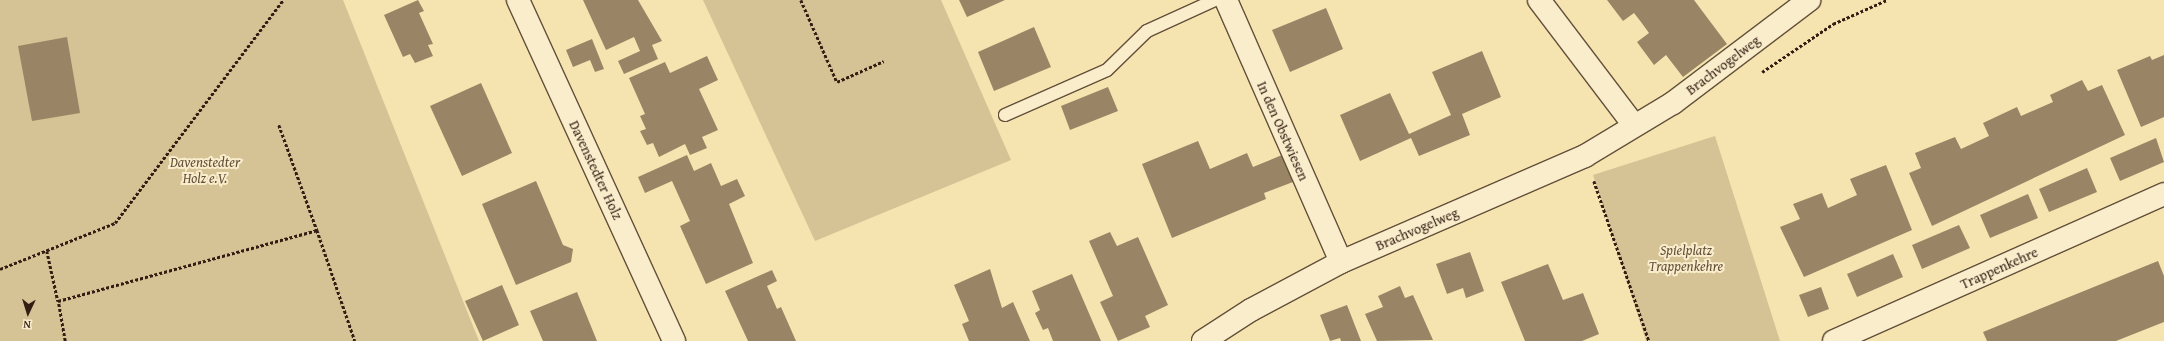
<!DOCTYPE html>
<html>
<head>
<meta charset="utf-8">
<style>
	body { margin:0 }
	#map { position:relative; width:2164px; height:341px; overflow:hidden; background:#f6e4b0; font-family:"Gentium Book Plus",serif }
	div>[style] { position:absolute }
	.green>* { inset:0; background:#d5c295 }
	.building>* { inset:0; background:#998565 }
	.path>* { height:2.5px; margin-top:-1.25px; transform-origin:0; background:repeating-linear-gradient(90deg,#341e13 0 3px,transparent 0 5px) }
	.roads { filter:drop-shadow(1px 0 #64503a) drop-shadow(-1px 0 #64503a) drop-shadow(0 1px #64503a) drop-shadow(0 -1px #64503a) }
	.service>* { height:12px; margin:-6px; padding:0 6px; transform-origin:6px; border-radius:6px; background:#f9edcc }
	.minor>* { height:22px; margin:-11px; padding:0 11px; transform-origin:11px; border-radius:11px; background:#f9edcc }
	span { translate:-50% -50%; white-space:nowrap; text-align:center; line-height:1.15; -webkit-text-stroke:4px #f9edcc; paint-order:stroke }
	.street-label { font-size:14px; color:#341e13 }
	.park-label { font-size:14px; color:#644f3a; font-style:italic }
	.north { position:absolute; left:8px; top:293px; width:40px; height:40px; -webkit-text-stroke:3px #f9edcc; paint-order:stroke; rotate:184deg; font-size:11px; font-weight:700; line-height:16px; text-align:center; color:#341e13 }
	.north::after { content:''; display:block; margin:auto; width:14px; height:18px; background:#341e13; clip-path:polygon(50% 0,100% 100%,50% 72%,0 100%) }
</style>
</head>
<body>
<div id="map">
	<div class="green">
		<i style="clip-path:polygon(0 0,343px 0,479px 341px,0 341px)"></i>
		<i style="clip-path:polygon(703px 0,941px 0,1011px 160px,815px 241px)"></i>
		<i style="clip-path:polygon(1715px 136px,1780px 341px,1646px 341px,1593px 175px)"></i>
	</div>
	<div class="building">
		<i style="clip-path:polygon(418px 0,424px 11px,419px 13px,433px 44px,428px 45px,433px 56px,415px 63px,410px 54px,403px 57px,384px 15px)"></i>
		<i style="clip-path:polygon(583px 0,638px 0,662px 41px,652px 45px,658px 59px,624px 74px,618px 61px,640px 51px,634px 37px,606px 50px)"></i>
		<i style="clip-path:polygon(959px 0,1005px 0,967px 17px)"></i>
		<i style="clip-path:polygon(1607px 0,1694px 0,1727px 44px,1683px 77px,1666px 55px,1654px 65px,1637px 42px,1649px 33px,1641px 22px,1634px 13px,1623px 21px)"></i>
		<i style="clip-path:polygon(1326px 8px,1343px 49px,1290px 72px,1272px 30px)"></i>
		<i style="clip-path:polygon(1034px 27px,1051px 67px,994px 91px,978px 52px)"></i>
		<i style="clip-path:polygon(67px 37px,80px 113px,32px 121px,18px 46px)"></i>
		<i style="clip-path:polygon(592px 39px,604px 69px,595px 72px,590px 60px,573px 67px,566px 50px)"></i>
		<i style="clip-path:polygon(1482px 51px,1501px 97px,1462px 114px,1470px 135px,1419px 156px,1411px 138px,1360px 161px,1340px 115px,1390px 93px,1409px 134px,1451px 115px,1432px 72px)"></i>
		<i style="clip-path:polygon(2164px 55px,2164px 117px,2141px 127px,2117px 70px,2150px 56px,2152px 60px)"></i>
		<i style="clip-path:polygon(707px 56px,718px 80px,699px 89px,718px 130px,702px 137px,707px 148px,690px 155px,685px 144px,659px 157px,653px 143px,647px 145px,640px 131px,646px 129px,640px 116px,645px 114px,629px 78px,665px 62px,670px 73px)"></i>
		<i style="clip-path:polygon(2082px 80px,2088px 91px,2102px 85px,2125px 135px,1932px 226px,1909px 173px,1921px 168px,1915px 153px,1955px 137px,1961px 149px,1989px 136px,1983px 123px,2017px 107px,2021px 116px,2053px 102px,2050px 95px)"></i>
		<i style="clip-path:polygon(481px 83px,512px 153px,462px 176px,430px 106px)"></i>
		<i style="clip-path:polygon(1108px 87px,1118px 111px,1070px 130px,1061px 106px)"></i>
		<i style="clip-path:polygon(2156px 138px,2164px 162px,2120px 181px,2110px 158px)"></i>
		<i style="clip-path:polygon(1198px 141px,1210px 169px,1247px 153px,1253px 167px,1282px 155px,1293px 182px,1264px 193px,1266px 199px,1172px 238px,1142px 164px)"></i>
		<i style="clip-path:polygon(687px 155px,694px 171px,711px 163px,721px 186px,737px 179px,745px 196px,729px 204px,753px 263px,706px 284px,680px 226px,690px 221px,672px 181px,645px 193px,638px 177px)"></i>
		<i style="clip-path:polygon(1886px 165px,1912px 230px,1804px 277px,1780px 227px,1800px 219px,1793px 204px,1822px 193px,1828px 208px,1857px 195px,1850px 179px)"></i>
		<i style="clip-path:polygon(2087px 168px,2097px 192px,2049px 212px,2039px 189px)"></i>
		<i style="clip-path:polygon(536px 181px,563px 245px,573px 249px,571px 262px,516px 285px,482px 204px)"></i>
		<i style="clip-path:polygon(2028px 194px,2038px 218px,1990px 238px,1980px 215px)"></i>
		<i style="clip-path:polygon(1959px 225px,1970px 248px,1922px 269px,1912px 245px)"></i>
		<i style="clip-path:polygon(1110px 232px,1117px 246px,1138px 237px,1168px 305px,1145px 316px,1150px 327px,1118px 341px,1100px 302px,1113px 296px,1089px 241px)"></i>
		<i style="clip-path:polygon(1470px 252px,1484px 291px,1466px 298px,1463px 288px,1447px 294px,1436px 264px)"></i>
		<i style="clip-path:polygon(1893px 254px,1903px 277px,1857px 297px,1847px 274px)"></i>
		<i style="clip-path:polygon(2158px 261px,2164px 276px,2164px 322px,2116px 341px,1987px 341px,1983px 332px)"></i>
		<i style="clip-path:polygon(1548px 264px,1563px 300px,1583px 293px,1599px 334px,1582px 341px,1525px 341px,1501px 282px)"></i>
		<i style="clip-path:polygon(990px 269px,1002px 308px,1013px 302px,1030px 341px,969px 341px,962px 324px,969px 321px,954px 285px)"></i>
		<i style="clip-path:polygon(772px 270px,777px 281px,767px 286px,777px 309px,781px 307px,796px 341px,748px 341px,725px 291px)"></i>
		<i style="clip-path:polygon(1072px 274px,1101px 341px,1053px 341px,1048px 328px,1043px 330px,1035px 313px,1040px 310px,1032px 291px)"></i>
		<i style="clip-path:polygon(502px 285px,519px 325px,483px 341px,465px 301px)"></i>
		<i style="clip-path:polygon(1400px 286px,1405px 298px,1413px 295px,1433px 340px,1377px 341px,1365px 314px,1383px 307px,1378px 296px)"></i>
		<i style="clip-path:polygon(1821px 287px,1829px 309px,1808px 317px,1799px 295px)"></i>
		<i style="clip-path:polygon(577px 292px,597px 341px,543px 341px,530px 311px)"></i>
		<i style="clip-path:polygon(1347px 305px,1361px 341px,1341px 341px,1340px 338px,1330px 341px,1320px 315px)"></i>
	</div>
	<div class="path">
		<i style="left:801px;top:0;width:90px;rotate:66.3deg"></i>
		<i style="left:837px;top:82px;width:51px;rotate:-24.1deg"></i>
		<i style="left:1762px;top:72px;width:86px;rotate:-34.1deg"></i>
		<i style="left:1833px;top:24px;width:59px;rotate:-24deg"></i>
		<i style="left:279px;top:125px;width:112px;rotate:70.1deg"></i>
		<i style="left:1594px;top:181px;width:169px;rotate:71deg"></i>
		<i style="left:47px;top:251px;width:51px;rotate:77.6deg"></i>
		<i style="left:0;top:269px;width:124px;rotate:-21.8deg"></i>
		<i style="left:115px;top:223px;width:279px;rotate:-53deg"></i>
		<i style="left:65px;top:341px;width:41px;rotate:-99.9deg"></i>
		<i style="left:58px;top:301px;width:269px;rotate:-15.3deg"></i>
		<i style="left:317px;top:230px;width:117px;rotate:71.1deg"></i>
	</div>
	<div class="roads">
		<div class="service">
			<i style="left:1005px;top:115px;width:111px;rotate:-23.8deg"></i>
			<i style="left:1107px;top:70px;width:56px;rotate:-44.3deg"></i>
			<i style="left:1147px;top:31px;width:75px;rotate:-24.5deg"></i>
		</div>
		<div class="minor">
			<i style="left:518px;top:0;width:375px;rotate:65.4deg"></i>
			<i style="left:1226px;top:0;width:286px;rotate:66.3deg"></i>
			<i style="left:1539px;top:0;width:157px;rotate:52.8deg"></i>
			<i style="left:1203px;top:341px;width:57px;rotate:-32.9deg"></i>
			<i style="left:1251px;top:310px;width:102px;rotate:-28.1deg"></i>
			<i style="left:1341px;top:262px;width:266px;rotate:-23.5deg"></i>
			<i style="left:1585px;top:156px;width:103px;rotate:-31.1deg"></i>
			<i style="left:1673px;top:103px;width:171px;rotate:-37.1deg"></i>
			<i style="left:1834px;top:341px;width:361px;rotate:-24deg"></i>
		</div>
	</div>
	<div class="street-label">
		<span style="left:1723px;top:65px;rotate:-37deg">Brachvogelweg</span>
		<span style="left:1283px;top:131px;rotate:66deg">In den Obstwiesen</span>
		<span style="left:596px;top:170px;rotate:65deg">Davenstedter Holz</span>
		<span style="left:1417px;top:229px;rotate:-23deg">Brachvogelweg</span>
		<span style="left:1999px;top:268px;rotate:-24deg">Trappenkehre</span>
	</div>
	<div class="park-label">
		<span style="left:205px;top:170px">Davenstedter<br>Holz e.V.</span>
		<span style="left:1686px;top:258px">Spielplatz<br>Trappenkehre</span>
	</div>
	<div class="north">N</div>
</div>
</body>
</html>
